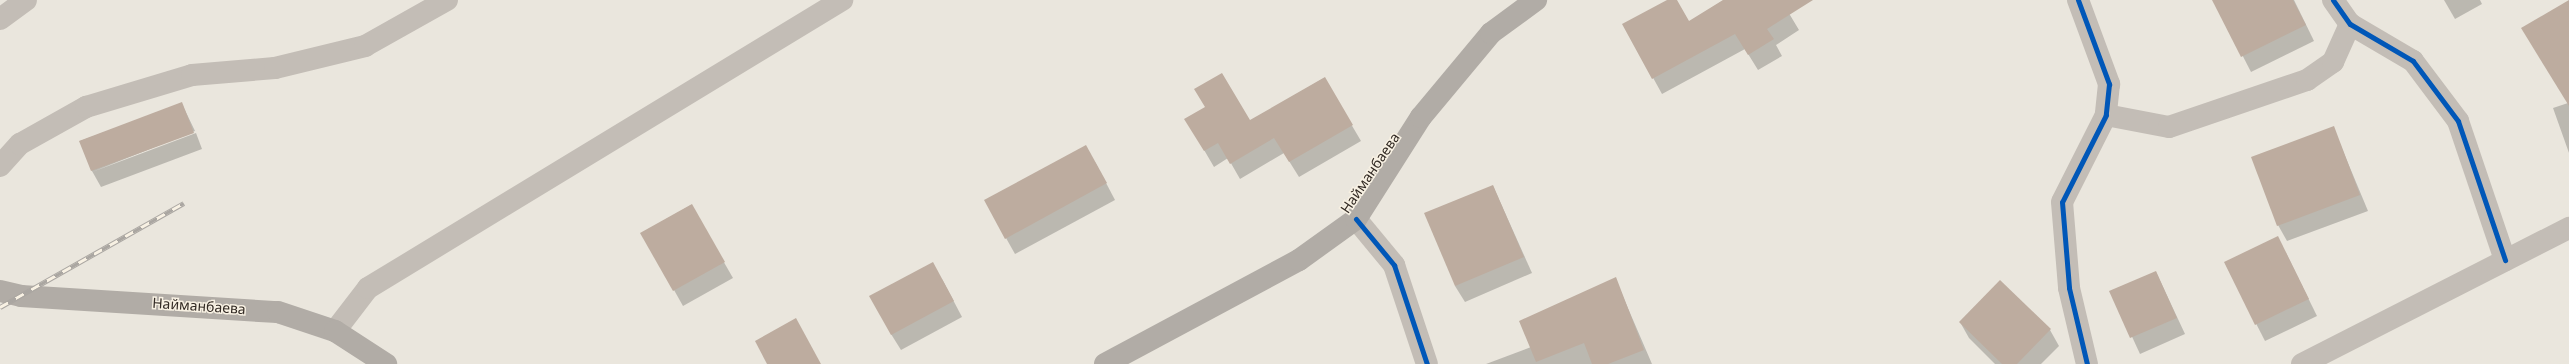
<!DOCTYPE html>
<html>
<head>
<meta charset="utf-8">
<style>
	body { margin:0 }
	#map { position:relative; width:2569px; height:364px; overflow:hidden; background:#eae6dd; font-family:"Noto Sans",sans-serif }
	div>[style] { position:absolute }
	.shadow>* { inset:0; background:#0003 }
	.building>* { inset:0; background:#bdac9f }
	.minor>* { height:22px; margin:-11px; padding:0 11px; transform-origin:11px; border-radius:11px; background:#c3bdb6 }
	.major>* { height:22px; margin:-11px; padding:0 11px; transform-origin:11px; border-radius:11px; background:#b1aca6 }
	.rail>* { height:4.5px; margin-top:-2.25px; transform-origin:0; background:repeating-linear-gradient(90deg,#f8f1e3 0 9px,#aaa6a1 0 18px); box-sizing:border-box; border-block:1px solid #aaa6a1 }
	.cycleway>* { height:5px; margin:-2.5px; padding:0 2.5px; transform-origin:2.5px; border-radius:2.5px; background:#0057b8 }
	span { translate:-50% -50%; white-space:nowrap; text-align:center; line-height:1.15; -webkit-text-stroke:3px #f8f1e3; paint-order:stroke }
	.street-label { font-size:14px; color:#332b25 }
</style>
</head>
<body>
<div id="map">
	<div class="shadow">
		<i style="clip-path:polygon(1669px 0,1676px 0,1689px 22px,1724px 0,1781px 0,1799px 30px,1776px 45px,1782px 56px,1758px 70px,1745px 49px,1662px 94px,1624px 25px)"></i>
		<i style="clip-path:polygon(2214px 0,2294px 0,2314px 41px,2251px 72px)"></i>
		<i style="clip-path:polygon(2444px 0,2480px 0,2482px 4px,2455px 19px)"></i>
		<i style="clip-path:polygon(2569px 1px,2569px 153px,2553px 108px,2568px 103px)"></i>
		<i style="clip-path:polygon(1324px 78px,1361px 141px,1299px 177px,1284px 153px,1240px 179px,1228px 158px,1214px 167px,1186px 119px,1250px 122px)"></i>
		<i style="clip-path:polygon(182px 104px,195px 131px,92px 172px,196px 133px,202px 149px,101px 187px,92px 171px,80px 141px)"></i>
		<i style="clip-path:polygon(2333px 127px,2368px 211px,2287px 241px,2278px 225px)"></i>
		<i style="clip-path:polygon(1095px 162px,1115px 200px,1015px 254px,1006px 238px)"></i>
		<i style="clip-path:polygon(1493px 186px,1532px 273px,1465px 302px,1455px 286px)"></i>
		<i style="clip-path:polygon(691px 205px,733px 278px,683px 306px,642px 233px)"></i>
		<i style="clip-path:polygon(2286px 253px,2317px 316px,2265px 341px,2225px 263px)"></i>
		<i style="clip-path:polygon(2156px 272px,2185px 334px,2140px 354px,2111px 291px)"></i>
		<i style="clip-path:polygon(1615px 278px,1652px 364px,1486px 364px,1531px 347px)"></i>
		<i style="clip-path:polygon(942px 279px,962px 317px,901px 350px,891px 334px)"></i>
		<i style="clip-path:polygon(1960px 322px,2050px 330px,2059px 346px,2041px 364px,1995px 364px,1969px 338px)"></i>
	</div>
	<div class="building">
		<i style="clip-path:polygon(1667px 0,1677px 0,1689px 21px,1723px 0,1813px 0,1767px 29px,1774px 39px,1748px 55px,1735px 34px,1652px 79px,1622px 24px)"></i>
		<i style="clip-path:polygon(2212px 0,2293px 0,2306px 25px,2241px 57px)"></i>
		<i style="clip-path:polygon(2569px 0,2569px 106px,2521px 28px)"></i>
		<i style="clip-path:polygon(1222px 73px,1250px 120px,1325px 77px,1353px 125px,1289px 162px,1274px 138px,1230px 164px,1218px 143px,1204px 151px,1184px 119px,1205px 107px,1194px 89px)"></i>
		<i style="clip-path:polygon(182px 102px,194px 133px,91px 171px,79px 141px)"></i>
		<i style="clip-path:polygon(2334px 126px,2360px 195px,2277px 226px,2251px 157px)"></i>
		<i style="clip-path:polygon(1086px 145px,1107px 183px,1005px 239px,984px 200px)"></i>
		<i style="clip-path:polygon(1493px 185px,1524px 257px,1455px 286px,1424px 213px)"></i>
		<i style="clip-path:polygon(692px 204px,725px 262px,673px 291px,640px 233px)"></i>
		<i style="clip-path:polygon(2278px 236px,2309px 299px,2255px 325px,2224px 262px)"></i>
		<i style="clip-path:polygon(933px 262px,954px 301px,891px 335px,869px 296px)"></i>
		<i style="clip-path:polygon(2156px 271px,2177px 318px,2130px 338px,2109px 291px)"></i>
		<i style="clip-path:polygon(1616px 277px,1644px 350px,1608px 364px,1592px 364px,1584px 343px,1536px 362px,1519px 321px)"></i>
		<i style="clip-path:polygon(2000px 280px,2051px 329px,2017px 364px,2002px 364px,1959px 322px)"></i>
		<i style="clip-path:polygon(796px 318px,821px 364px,767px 364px,755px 341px)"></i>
	</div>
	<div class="minor">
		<i style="left:2078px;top:0;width:90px;rotate:69.7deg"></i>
		<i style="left:2109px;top:84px;width:31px;rotate:96deg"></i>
		<i style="left:2106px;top:115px;width:97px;rotate:116.8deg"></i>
		<i style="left:2062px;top:202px;width:86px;rotate:85.3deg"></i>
		<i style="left:2069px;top:288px;width:78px;rotate:76.7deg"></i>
		<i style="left:2333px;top:0;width:29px;rotate:55deg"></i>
		<i style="left:2350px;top:24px;width:73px;rotate:30.4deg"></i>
		<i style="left:2413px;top:61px;width:75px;rotate:53.1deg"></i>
		<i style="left:2458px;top:121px;width:147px;rotate:71.3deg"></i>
		<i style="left:0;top:19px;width:32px;rotate:-36deg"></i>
		<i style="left:2106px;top:115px;width:64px;rotate:10.8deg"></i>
		<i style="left:2169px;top:127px;width:146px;rotate:-18.8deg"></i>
		<i style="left:2307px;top:80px;width:32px;rotate:-35deg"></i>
		<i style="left:2333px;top:62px;width:42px;rotate:-65.9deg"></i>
		<i style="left:0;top:166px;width:30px;rotate:-48deg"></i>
		<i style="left:20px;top:144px;width:76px;rotate:-29.3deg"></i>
		<i style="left:86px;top:107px;width:111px;rotate:-16.8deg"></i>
		<i style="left:192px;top:75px;width:83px;rotate:-4.8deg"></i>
		<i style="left:275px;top:68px;width:93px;rotate:-13.7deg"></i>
		<i style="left:365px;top:46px;width:94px;rotate:-29.3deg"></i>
		<i style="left:1356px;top:219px;width:60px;rotate:50.4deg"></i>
		<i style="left:1394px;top:265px;width:104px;rotate:71.6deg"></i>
		<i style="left:335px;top:331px;width:54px;rotate:-52.5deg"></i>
		<i style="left:368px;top:288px;width:555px;rotate:-31.28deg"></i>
		<i style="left:2302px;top:364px;width:300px;rotate:-27deg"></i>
	</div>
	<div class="major">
		<i style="left:0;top:291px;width:22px;rotate:13deg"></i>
		<i style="left:21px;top:296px;width:257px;rotate:3.6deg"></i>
		<i style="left:278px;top:312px;width:60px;rotate:18.4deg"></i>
		<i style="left:335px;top:331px;width:61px;rotate:32.9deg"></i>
		<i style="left:1105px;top:364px;width:220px;rotate:-28.2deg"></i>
		<i style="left:1299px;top:260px;width:70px;rotate:-35.7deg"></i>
		<i style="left:1356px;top:219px;width:121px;rotate:-57.5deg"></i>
		<i style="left:1421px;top:117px;width:109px;rotate:-50.2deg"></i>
		<i style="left:1491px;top:33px;width:56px;rotate:-36.3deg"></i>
	</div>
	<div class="rail">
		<i style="left:0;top:307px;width:211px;rotate:-29.5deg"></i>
	</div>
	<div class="cycleway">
		<i style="left:2078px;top:0;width:90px;rotate:69.7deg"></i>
		<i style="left:2109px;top:84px;width:31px;rotate:96deg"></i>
		<i style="left:2106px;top:115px;width:97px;rotate:116.8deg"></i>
		<i style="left:2062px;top:202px;width:86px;rotate:85.3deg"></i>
		<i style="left:2069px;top:288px;width:78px;rotate:76.7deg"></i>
		<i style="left:2333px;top:0;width:29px;rotate:55deg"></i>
		<i style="left:2350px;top:24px;width:73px;rotate:30.4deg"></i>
		<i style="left:2413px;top:61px;width:75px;rotate:53.1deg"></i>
		<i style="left:2458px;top:121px;width:147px;rotate:71.3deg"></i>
		<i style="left:1356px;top:219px;width:60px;rotate:50.4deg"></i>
		<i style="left:1394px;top:265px;width:104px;rotate:71.6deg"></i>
	</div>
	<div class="street-label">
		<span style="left:1370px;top:173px;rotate:-56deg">Найманбаева</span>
		<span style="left:199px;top:306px;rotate:4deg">Найманбаева</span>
	</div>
</div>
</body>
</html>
